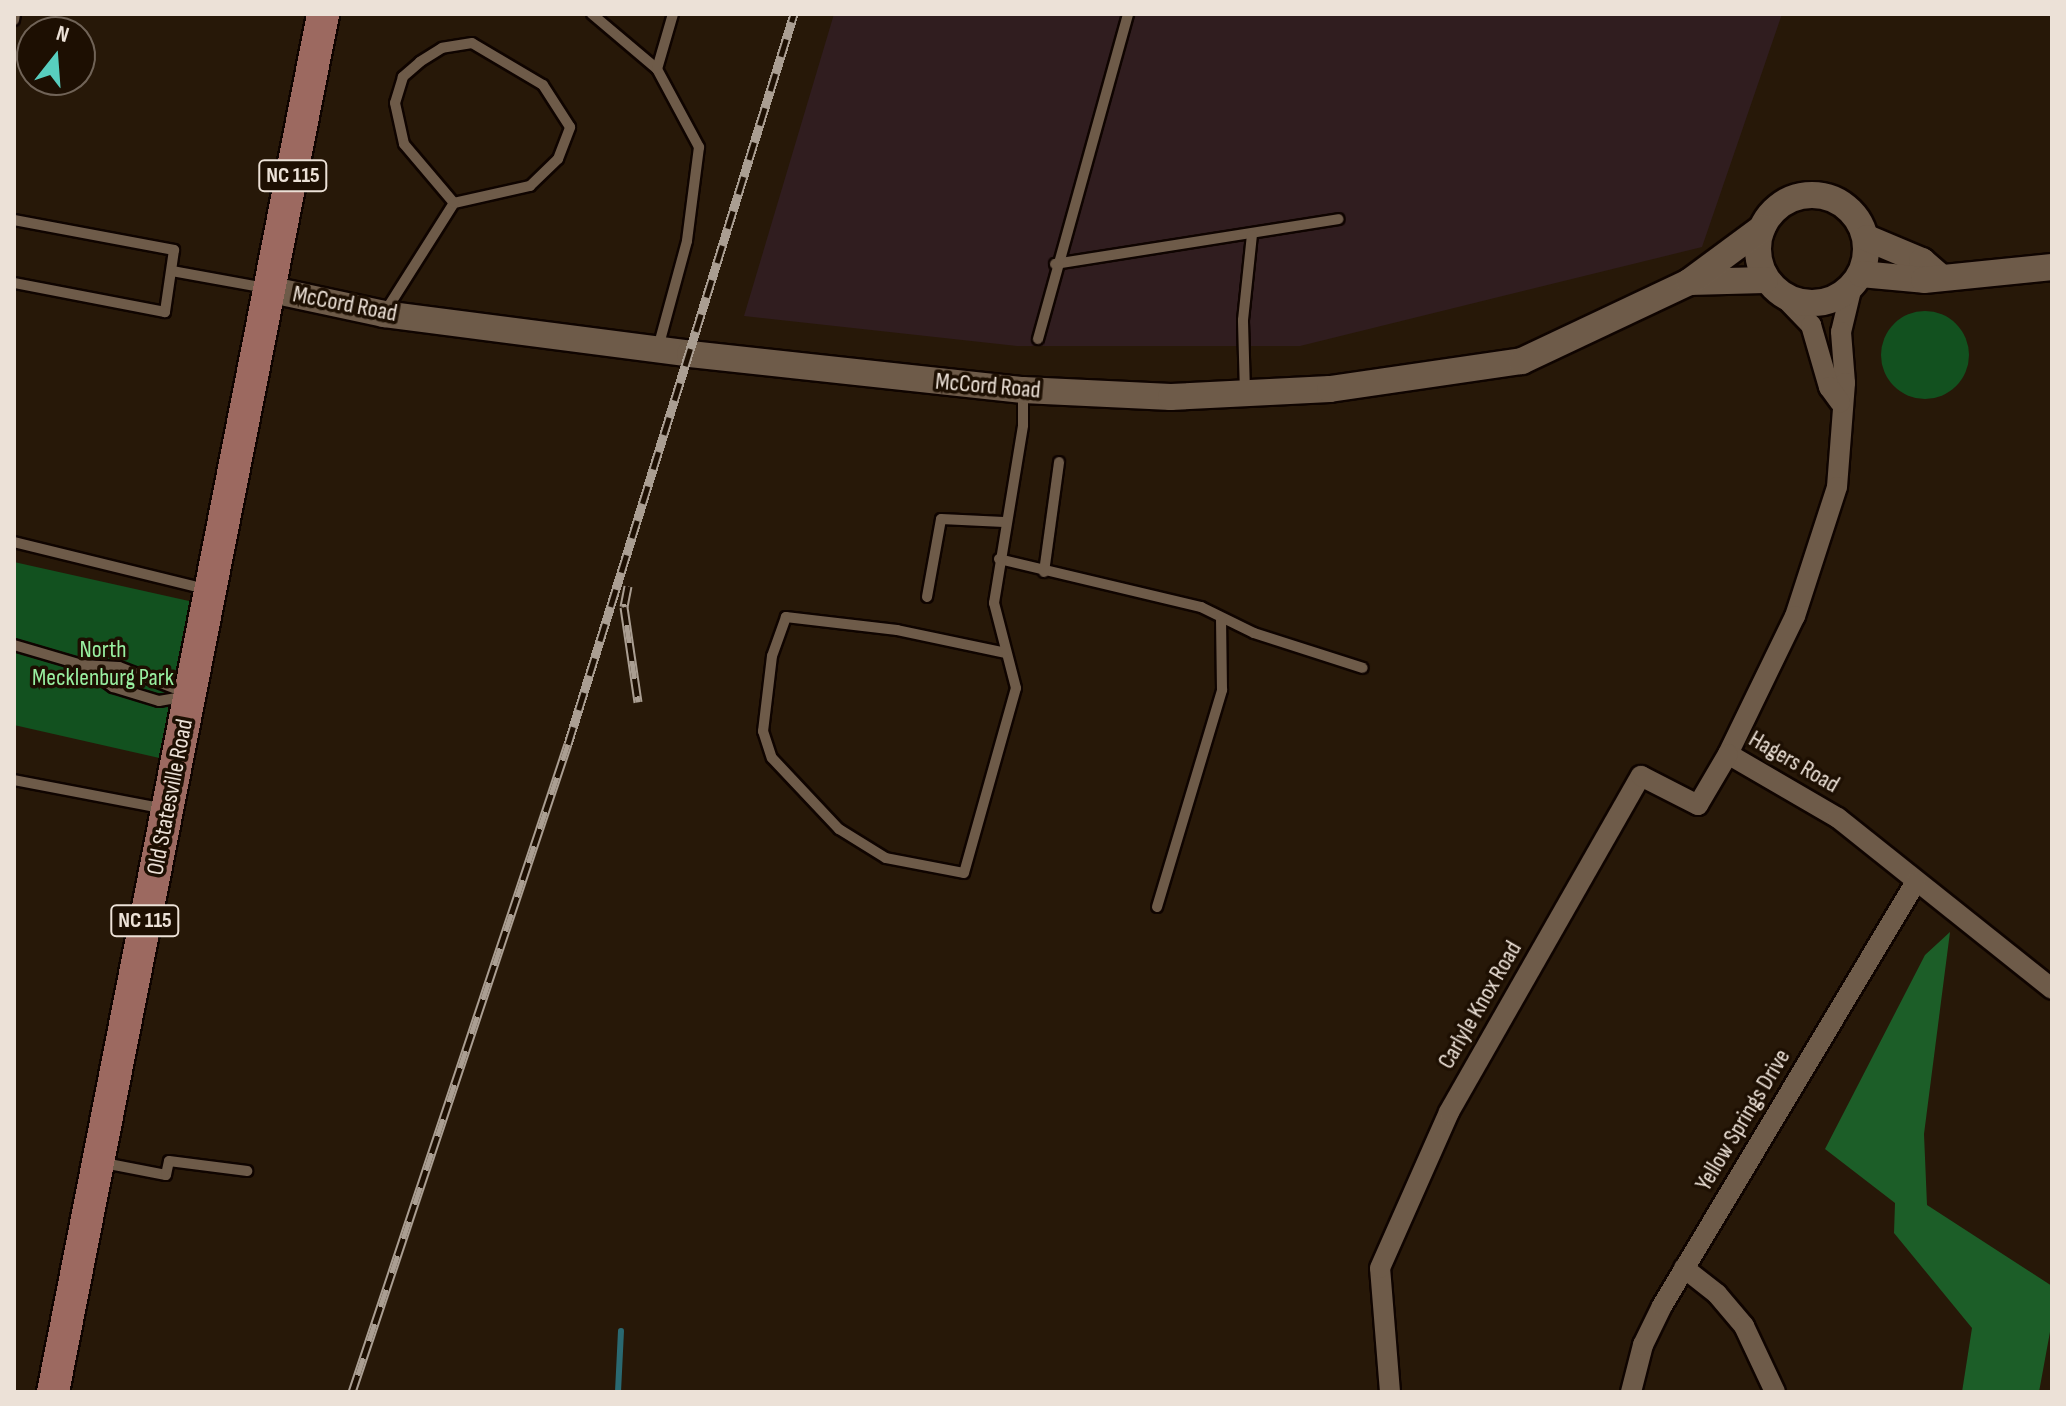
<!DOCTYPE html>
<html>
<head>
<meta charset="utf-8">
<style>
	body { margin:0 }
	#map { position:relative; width:2066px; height:1406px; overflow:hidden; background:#271808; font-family:"Sofia Sans Condensed",sans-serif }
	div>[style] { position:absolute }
	.industrial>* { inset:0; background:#301d1f }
	.green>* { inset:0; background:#12511f }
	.round { border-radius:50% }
	.forest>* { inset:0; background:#1c5e28 }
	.stream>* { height:6px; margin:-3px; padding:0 3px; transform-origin:3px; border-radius:3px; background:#2a6971 }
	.roads { filter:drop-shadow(2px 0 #0f0400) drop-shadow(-2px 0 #0f0400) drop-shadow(0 2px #0f0400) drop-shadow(0 -2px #0f0400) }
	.service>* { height:10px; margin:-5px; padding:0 5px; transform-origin:5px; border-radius:5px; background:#6e5b49 }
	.minor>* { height:20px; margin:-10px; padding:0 10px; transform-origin:10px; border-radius:10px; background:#6e5b49 }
	.tertiary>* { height:26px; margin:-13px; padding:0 13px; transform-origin:13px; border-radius:13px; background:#6e5b49 }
	.tertiary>.ring { margin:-13px; padding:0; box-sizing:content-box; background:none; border:26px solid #6e5b49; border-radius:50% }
	.primary>* { height:32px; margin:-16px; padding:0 16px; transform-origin:16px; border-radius:16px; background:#9c6960 }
	.rail>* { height:9px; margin-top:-4.5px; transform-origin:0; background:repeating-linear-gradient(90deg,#1d0f02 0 18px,#aa9e92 0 36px); box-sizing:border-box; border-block:2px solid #aa9e92 }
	span { translate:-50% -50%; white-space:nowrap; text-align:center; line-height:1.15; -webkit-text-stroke:7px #1d0f02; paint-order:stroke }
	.shield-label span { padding:2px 6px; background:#1d0f02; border:2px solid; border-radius:6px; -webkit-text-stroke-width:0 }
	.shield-label { font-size:22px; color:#ece1d7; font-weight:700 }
	.street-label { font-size:24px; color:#ece1d7 }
	.park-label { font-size:24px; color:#99f0a1 }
	.frame { position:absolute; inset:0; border:16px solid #ece1d7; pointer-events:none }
	.north { position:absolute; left:16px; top:16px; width:80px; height:80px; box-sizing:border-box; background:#1d0f02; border:2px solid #706357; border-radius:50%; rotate:17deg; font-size:22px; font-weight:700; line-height:32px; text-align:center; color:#ece1d7 }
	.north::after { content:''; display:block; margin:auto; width:28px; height:36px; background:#58cebf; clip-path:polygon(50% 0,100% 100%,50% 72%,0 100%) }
</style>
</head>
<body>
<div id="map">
	<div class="industrial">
		<i style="clip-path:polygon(834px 14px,1782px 14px,1702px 247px,1300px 346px,1017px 346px,744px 316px)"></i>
	</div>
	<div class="green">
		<i class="round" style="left:1881px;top:311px;width:88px;height:88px"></i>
		<i style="clip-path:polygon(14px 562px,207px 605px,177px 762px,14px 725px)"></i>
	</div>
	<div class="forest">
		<i style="clip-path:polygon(1950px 932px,1924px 1134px,1927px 1205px,2052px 1286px,2052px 1321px,2039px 1392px,1962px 1392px,1972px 1328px,1894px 1233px,1895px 1203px,1825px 1149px,1925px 955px)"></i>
	</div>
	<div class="stream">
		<i style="left:618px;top:1392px;width:61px;rotate:-87.2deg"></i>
	</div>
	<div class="roads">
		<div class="service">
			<i style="left:592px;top:14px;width:85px;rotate:40.2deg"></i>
			<i style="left:657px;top:69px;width:89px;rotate:61.7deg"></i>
			<i style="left:699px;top:147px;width:95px;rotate:97.3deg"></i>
			<i style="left:687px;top:241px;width:111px;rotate:105.2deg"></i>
			<i style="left:14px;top:20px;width:6px;rotate:-81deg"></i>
			<i style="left:657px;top:69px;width:57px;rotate:-73.8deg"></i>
			<i style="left:14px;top:220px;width:163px;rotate:10.6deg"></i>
			<i style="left:174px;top:250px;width:63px;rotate:98.3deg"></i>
			<i style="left:165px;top:312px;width:154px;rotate:-169.1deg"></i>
			<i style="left:1055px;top:264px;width:287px;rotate:-9deg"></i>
			<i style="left:172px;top:271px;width:96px;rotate:10.3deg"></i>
			<i style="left:385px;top:312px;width:129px;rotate:-57.7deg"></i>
			<i style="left:454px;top:203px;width:78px;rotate:-12.6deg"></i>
			<i style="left:530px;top:186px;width:39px;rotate:-44deg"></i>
			<i style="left:558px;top:159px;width:34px;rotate:-69deg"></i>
			<i style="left:570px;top:127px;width:50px;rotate:-122.7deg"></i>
			<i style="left:543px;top:85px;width:82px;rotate:-149.4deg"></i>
			<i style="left:472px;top:43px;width:30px;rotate:171deg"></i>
			<i style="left:442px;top:48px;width:26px;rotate:148deg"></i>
			<i style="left:420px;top:62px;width:23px;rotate:139deg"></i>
			<i style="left:403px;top:77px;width:27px;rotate:107deg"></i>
			<i style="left:395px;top:103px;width:42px;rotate:77.6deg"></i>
			<i style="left:404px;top:144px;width:77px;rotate:49.7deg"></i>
			<i style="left:1038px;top:339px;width:337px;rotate:-74.5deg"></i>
			<i style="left:1245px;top:393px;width:73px;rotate:-91.6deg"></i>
			<i style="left:1243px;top:320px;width:85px;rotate:-84deg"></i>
			<i style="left:14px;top:542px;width:197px;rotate:13.8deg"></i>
			<i style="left:999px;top:559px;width:208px;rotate:13.4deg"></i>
			<i style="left:1201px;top:607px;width:59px;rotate:26.1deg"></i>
			<i style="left:1254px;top:633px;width:114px;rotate:17.8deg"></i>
			<i style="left:1044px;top:572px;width:111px;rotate:-82.2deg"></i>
			<i style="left:927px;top:597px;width:79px;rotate:-79.8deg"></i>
			<i style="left:941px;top:519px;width:63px;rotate:2.7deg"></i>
			<i style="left:14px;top:645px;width:71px;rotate:16.4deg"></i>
			<i style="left:82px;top:665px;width:37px;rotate:3deg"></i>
			<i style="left:119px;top:667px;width:70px;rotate:21deg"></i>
			<i style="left:1006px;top:653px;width:111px;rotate:-168.1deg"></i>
			<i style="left:897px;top:630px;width:112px;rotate:-173.3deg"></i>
			<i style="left:786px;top:617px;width:41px;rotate:109.7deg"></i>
			<i style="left:772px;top:656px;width:76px;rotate:96.8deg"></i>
			<i style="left:763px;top:731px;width:28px;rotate:72deg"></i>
			<i style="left:772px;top:758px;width:98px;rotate:46.7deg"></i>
			<i style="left:839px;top:829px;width:55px;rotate:31.7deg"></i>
			<i style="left:886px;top:858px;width:79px;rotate:10.9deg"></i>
			<i style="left:964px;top:873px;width:192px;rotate:-74.3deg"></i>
			<i style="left:1016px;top:688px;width:88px;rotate:-104.5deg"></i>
			<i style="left:994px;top:603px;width:180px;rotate:-80.7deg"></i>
			<i style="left:1023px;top:425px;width:33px;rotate:-90deg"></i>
			<i style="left:84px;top:666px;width:36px;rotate:36deg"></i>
			<i style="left:113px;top:687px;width:48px;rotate:16.9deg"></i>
			<i style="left:159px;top:701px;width:27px;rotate:-10deg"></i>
			<i style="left:14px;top:780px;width:150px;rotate:10.8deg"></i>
			<i style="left:1157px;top:907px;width:227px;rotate:-73.3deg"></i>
			<i style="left:1222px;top:690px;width:71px;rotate:-90.8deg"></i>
			<i style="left:104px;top:1163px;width:63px;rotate:11deg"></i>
			<i style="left:166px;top:1175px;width:14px;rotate:-78deg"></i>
			<i style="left:169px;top:1161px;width:79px;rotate:7.3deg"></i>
		</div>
		<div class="minor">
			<i style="left:1852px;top:286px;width:47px;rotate:103.4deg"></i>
			<i style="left:1841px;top:332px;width:51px;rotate:85.5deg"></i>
			<i style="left:1845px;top:383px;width:104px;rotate:94.4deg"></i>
			<i style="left:1837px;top:487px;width:136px;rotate:108deg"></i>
			<i style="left:1795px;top:616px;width:153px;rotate:115.9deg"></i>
			<i style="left:1728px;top:754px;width:127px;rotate:30.2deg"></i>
			<i style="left:1838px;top:818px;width:274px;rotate:38.6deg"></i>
			<i style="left:1782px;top:295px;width:42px;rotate:46deg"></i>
			<i style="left:1811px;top:325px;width:65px;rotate:73.8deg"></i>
			<i style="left:1829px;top:387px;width:19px;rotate:54deg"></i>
			<i style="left:1684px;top:1268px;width:42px;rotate:38.2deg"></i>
			<i style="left:1717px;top:1294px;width:42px;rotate:49.8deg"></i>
			<i style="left:1744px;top:1326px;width:73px;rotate:64.8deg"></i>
			<i style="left:1390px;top:1392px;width:124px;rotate:-94.6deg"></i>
			<i style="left:1380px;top:1268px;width:171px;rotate:-66.1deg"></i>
			<i style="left:1449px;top:1112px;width:387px;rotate:-60.3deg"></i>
			<i style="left:1641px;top:776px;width:64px;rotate:27deg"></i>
			<i style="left:1698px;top:805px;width:59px;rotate:-59.5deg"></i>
			<i style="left:1631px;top:1392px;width:49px;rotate:-75.7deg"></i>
			<i style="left:1643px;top:1345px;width:43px;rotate:-64deg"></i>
			<i style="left:1662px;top:1306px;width:494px;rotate:-59.1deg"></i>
		</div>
		<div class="tertiary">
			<i class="ring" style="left:1758px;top:195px;width:82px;height:82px"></i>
			<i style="left:1867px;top:238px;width:60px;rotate:22.7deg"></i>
			<i style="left:1922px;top:261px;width:21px;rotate:41deg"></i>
			<i style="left:1861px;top:274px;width:63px;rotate:5.4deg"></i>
			<i style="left:1924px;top:280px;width:129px;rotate:-5.8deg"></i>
			<i style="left:1689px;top:282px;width:76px;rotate:-1.5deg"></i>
			<i style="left:272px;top:290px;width:115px;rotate:12.1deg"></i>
			<i style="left:384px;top:314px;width:309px;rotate:7.4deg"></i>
			<i style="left:690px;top:354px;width:335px;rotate:6.2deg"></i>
			<i style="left:1023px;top:390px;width:148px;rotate:2.7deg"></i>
			<i style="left:1171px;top:397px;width:159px;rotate:-2.9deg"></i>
			<i style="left:1330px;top:389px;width:194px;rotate:-8.3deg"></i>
			<i style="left:1522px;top:361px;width:185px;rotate:-25.3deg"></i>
			<i style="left:1689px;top:282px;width:91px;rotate:-36.5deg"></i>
		</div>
		<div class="primary">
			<i style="left:53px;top:1392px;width:1404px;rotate:-78.91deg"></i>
		</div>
	</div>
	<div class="rail">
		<i style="left:628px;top:586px;width:21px;rotate:101deg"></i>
		<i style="left:624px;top:607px;width:96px;rotate:81.6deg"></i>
		<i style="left:352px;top:1392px;width:683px;rotate:-71.57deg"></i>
		<i style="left:568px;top:744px;width:764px;rotate:-72.8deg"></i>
	</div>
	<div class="shield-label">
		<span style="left:293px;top:176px">NC 115</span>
		<span style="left:145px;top:921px">NC 115</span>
	</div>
	<div class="street-label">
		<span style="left:345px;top:304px;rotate:11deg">McCord Road</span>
		<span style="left:988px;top:386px;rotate:5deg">McCord Road</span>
		<span style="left:1794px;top:762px;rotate:30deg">Hagers Road</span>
		<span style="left:170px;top:797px;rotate:-79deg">Old Statesville Road</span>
		<span style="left:1480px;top:1005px;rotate:-60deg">Carlyle Knox Road</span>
		<span style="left:1743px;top:1120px;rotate:-59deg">Yellow Springs Drive</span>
	</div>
	<div class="park-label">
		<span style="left:103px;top:664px">North<br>Mecklenburg Park</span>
	</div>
	<div class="frame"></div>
	<div class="north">N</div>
</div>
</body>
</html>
